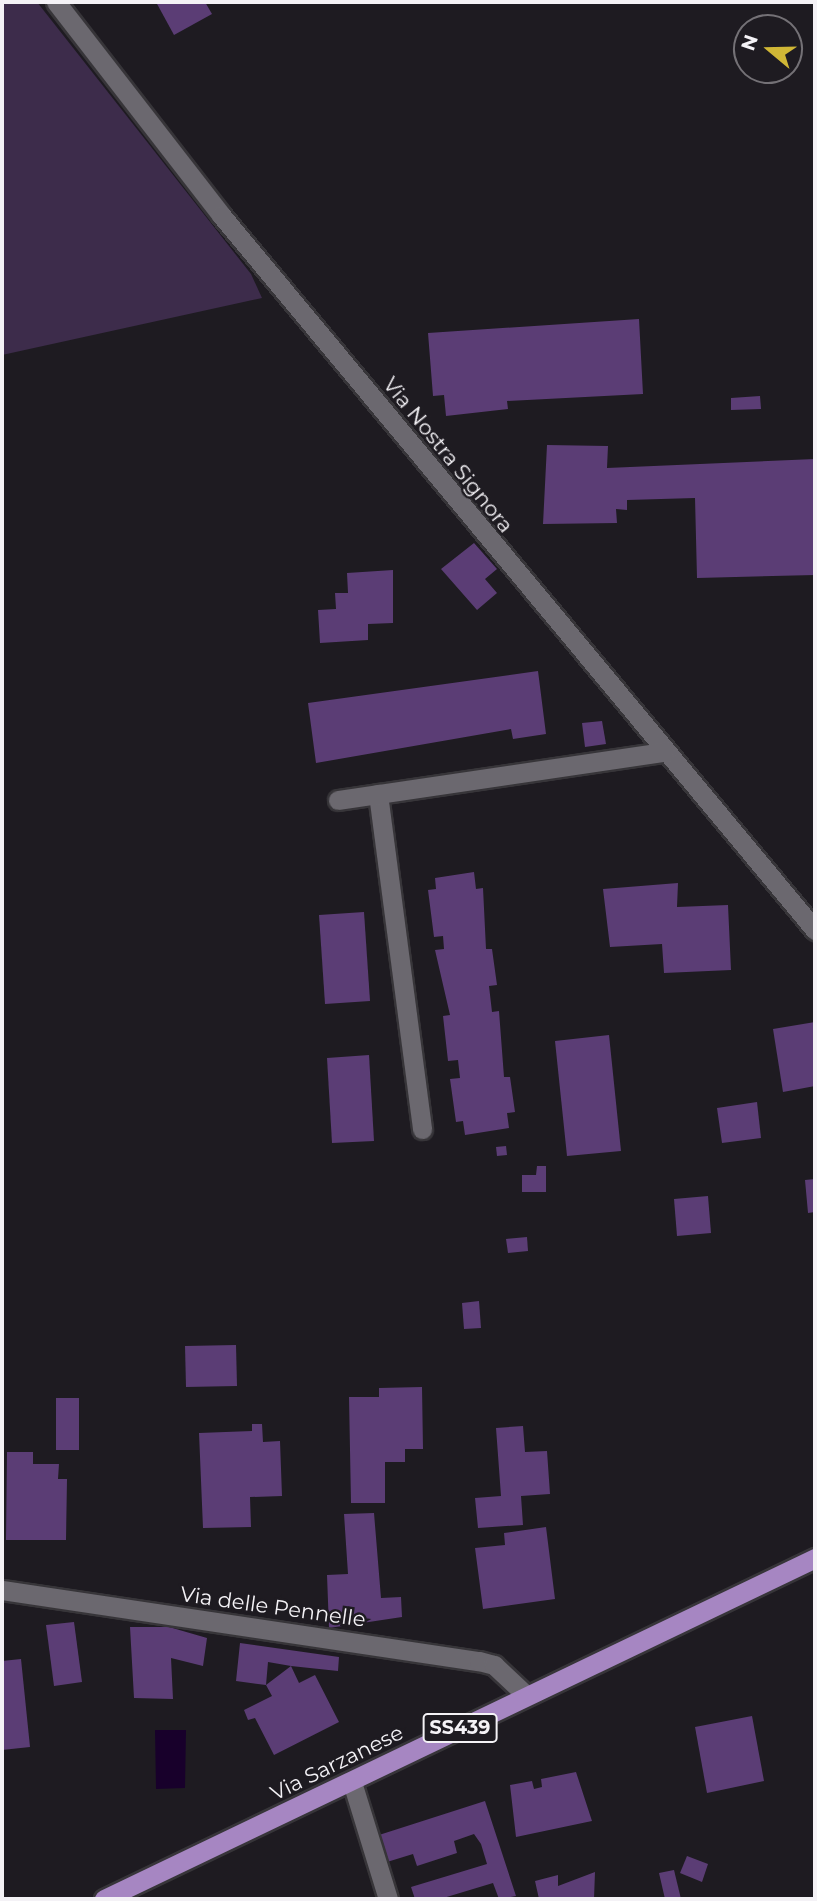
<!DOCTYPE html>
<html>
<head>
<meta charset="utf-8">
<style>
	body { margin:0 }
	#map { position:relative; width:817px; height:1901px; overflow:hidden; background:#1e1b21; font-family:Montserrat,sans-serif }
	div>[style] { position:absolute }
	.green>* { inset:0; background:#3d2c4b }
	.water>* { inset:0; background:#18002b }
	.building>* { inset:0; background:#5b3d75 }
	.roads { filter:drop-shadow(2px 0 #373539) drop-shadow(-2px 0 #373539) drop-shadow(0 2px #373539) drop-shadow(0 -2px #373539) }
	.minor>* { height:19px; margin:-9.5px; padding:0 9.5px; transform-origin:9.5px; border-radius:9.5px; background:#6b686f }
	.primary>* { height:19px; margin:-9.5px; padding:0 9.5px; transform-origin:9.5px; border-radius:9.5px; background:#a686c2 }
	span { translate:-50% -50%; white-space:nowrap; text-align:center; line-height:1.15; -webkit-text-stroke:5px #1e1b21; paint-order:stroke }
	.shield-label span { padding:2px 5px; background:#1e1b21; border:2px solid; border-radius:5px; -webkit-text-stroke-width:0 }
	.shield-label { font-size:19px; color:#f4f2f6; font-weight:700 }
	.street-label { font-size:21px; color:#f4f2f6 }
	.frame { position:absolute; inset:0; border:4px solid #f4f2f6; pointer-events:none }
	.north { position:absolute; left:733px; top:14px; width:70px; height:70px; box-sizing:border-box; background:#1e1b21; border:2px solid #747176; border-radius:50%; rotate:289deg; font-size:19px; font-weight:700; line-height:28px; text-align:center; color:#f4f2f6 }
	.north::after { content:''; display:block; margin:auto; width:24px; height:32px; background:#d0b736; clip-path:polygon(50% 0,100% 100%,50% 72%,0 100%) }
</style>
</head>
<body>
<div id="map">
	<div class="green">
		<i style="clip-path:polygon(2px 2px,37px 2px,251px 274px,262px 298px,2px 355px)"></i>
	</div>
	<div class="water">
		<i style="clip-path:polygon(155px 1730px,186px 1730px,185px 1788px,156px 1789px)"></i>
	</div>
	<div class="building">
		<i style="clip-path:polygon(156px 2px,205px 2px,212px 14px,174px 35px)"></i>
		<i style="clip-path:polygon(639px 319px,643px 394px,507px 401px,508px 409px,446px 416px,444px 395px,433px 396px,428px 333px)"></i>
		<i style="clip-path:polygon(760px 396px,761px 409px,731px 410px,731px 398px)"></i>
		<i style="clip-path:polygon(547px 445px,608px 446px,607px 468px,815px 459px,815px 575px,697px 578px,695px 498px,627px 500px,627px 510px,616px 509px,617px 523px,543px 524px)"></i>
		<i style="clip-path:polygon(474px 543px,497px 569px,485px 579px,497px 593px,477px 610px,441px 569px)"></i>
		<i style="clip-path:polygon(393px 570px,393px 623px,368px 624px,368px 640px,320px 643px,318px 610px,336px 609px,335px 593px,348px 593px,347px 573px)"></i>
		<i style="clip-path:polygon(538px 671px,546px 734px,513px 739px,511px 729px,316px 763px,308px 703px)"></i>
		<i style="clip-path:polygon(602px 721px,606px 744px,585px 747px,582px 723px)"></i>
		<i style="clip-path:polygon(474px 872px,476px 889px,483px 888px,486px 949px,492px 949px,497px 985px,489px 986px,492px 1012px,499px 1011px,504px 1077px,510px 1077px,515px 1112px,507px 1113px,509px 1128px,465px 1135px,463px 1121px,456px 1122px,450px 1079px,460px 1078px,458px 1060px,448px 1061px,443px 1016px,450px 1015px,435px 950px,444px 949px,443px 936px,434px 937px,428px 890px,436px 889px,435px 878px)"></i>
		<i style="clip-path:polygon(678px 883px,677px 907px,728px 905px,731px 970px,664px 973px,662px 944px,610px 947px,603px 889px)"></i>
		<i style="clip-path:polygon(364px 912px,370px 1001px,325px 1004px,319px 915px)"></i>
		<i style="clip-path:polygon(815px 1022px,815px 1086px,783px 1092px,773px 1029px)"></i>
		<i style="clip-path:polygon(609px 1035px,621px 1151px,567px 1156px,555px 1041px)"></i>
		<i style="clip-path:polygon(369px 1055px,374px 1141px,332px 1143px,327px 1058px)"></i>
		<i style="clip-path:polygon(757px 1102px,761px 1138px,722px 1143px,717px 1108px)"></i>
		<i style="clip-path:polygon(506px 1146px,507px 1155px,497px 1156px,496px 1147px)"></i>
		<i style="clip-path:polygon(537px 1166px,546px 1166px,546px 1192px,522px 1192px,522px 1175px,536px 1175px)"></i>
		<i style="clip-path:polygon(815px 1179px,815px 1212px,808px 1213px,805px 1180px)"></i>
		<i style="clip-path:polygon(708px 1196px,711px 1233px,677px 1236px,674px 1199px)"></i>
		<i style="clip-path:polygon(527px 1237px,528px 1251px,508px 1253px,506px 1239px)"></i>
		<i style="clip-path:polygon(479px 1301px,481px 1328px,464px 1329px,462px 1303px)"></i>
		<i style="clip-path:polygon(236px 1345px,237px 1386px,186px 1387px,185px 1346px)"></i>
		<i style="clip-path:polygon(422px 1387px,423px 1449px,405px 1449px,405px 1462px,385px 1462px,385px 1503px,351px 1503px,349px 1397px,379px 1397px,379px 1388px)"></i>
		<i style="clip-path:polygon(56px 1398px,79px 1398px,79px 1450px,56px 1450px)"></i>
		<i style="clip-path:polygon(252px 1424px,262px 1424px,263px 1442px,280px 1441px,282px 1496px,250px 1497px,251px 1527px,203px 1528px,199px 1433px,252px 1431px)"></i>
		<i style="clip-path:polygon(523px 1426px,525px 1452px,547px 1451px,550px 1494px,521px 1496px,523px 1525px,478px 1528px,475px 1498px,501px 1496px,496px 1428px)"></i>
		<i style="clip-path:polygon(7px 1452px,33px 1452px,33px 1464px,59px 1464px,58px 1479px,67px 1479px,66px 1540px,6px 1540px)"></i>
		<i style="clip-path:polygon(374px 1513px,381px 1598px,401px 1597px,402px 1617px,329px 1628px,327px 1575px,348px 1574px,344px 1514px)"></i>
		<i style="clip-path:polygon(546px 1527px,555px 1599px,483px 1609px,475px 1548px,505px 1545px,504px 1533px)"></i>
		<i style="clip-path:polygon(74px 1622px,82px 1682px,54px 1686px,46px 1625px)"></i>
		<i style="clip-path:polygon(130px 1627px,169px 1627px,207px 1638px,203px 1666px,171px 1658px,173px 1699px,134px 1698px)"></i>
		<i style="clip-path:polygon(240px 1643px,339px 1657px,338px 1671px,291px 1666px,299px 1683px,315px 1675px,339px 1722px,274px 1755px,255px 1718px,248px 1720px,244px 1710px,272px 1696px,266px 1685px,291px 1666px,268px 1662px,266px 1685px,236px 1681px)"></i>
		<i style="clip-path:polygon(21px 1659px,30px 1747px,2px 1750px,2px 1661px)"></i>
		<i style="clip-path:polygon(752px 1716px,764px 1781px,707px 1793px,695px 1727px)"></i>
		<i style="clip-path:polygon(576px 1772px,592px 1821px,516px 1837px,510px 1785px,532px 1781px,534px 1789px,542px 1787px,541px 1779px)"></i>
		<i style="clip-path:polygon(485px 1801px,516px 1896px,499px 1899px,493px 1883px,440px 1899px,415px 1899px,411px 1887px,487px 1864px,481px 1844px,474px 1834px,454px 1841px,457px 1853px,417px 1866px,413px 1854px,387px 1862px,379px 1835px)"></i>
		<i style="clip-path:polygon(687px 1856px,708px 1864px,702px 1882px,680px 1873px)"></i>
		<i style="clip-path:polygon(674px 1870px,681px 1899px,665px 1899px,659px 1873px)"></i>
		<i style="clip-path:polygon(595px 1872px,594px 1899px,539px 1899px,535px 1881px,558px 1875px,558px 1886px)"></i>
	</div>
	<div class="roads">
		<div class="minor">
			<i style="left:56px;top:2px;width:269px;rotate:52.2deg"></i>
			<i style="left:221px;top:215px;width:930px;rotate:50.28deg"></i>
			<i style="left:378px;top:794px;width:338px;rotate:82.5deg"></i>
			<i style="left:338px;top:800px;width:330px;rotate:-8.4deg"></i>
			<i style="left:2px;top:1590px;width:482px;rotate:8.5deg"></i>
			<i style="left:479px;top:1661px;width:16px;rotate:15deg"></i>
			<i style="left:494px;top:1665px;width:44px;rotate:43.2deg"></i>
			<i style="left:352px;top:1782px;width:122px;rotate:72.9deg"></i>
		</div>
		<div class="primary">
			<i style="left:104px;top:1899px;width:789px;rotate:-25.62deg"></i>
		</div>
	</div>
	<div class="shield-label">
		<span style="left:460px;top:1728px">SS439</span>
	</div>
	<div class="street-label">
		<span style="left:448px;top:455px;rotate:51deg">Via Nostra Signora</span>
		<span style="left:273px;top:1607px;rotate:8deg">Via delle Pennelle</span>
		<span style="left:337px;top:1763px;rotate:-26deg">Via Sarzanese</span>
	</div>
	<div class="frame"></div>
	<div class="north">N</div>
</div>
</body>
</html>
